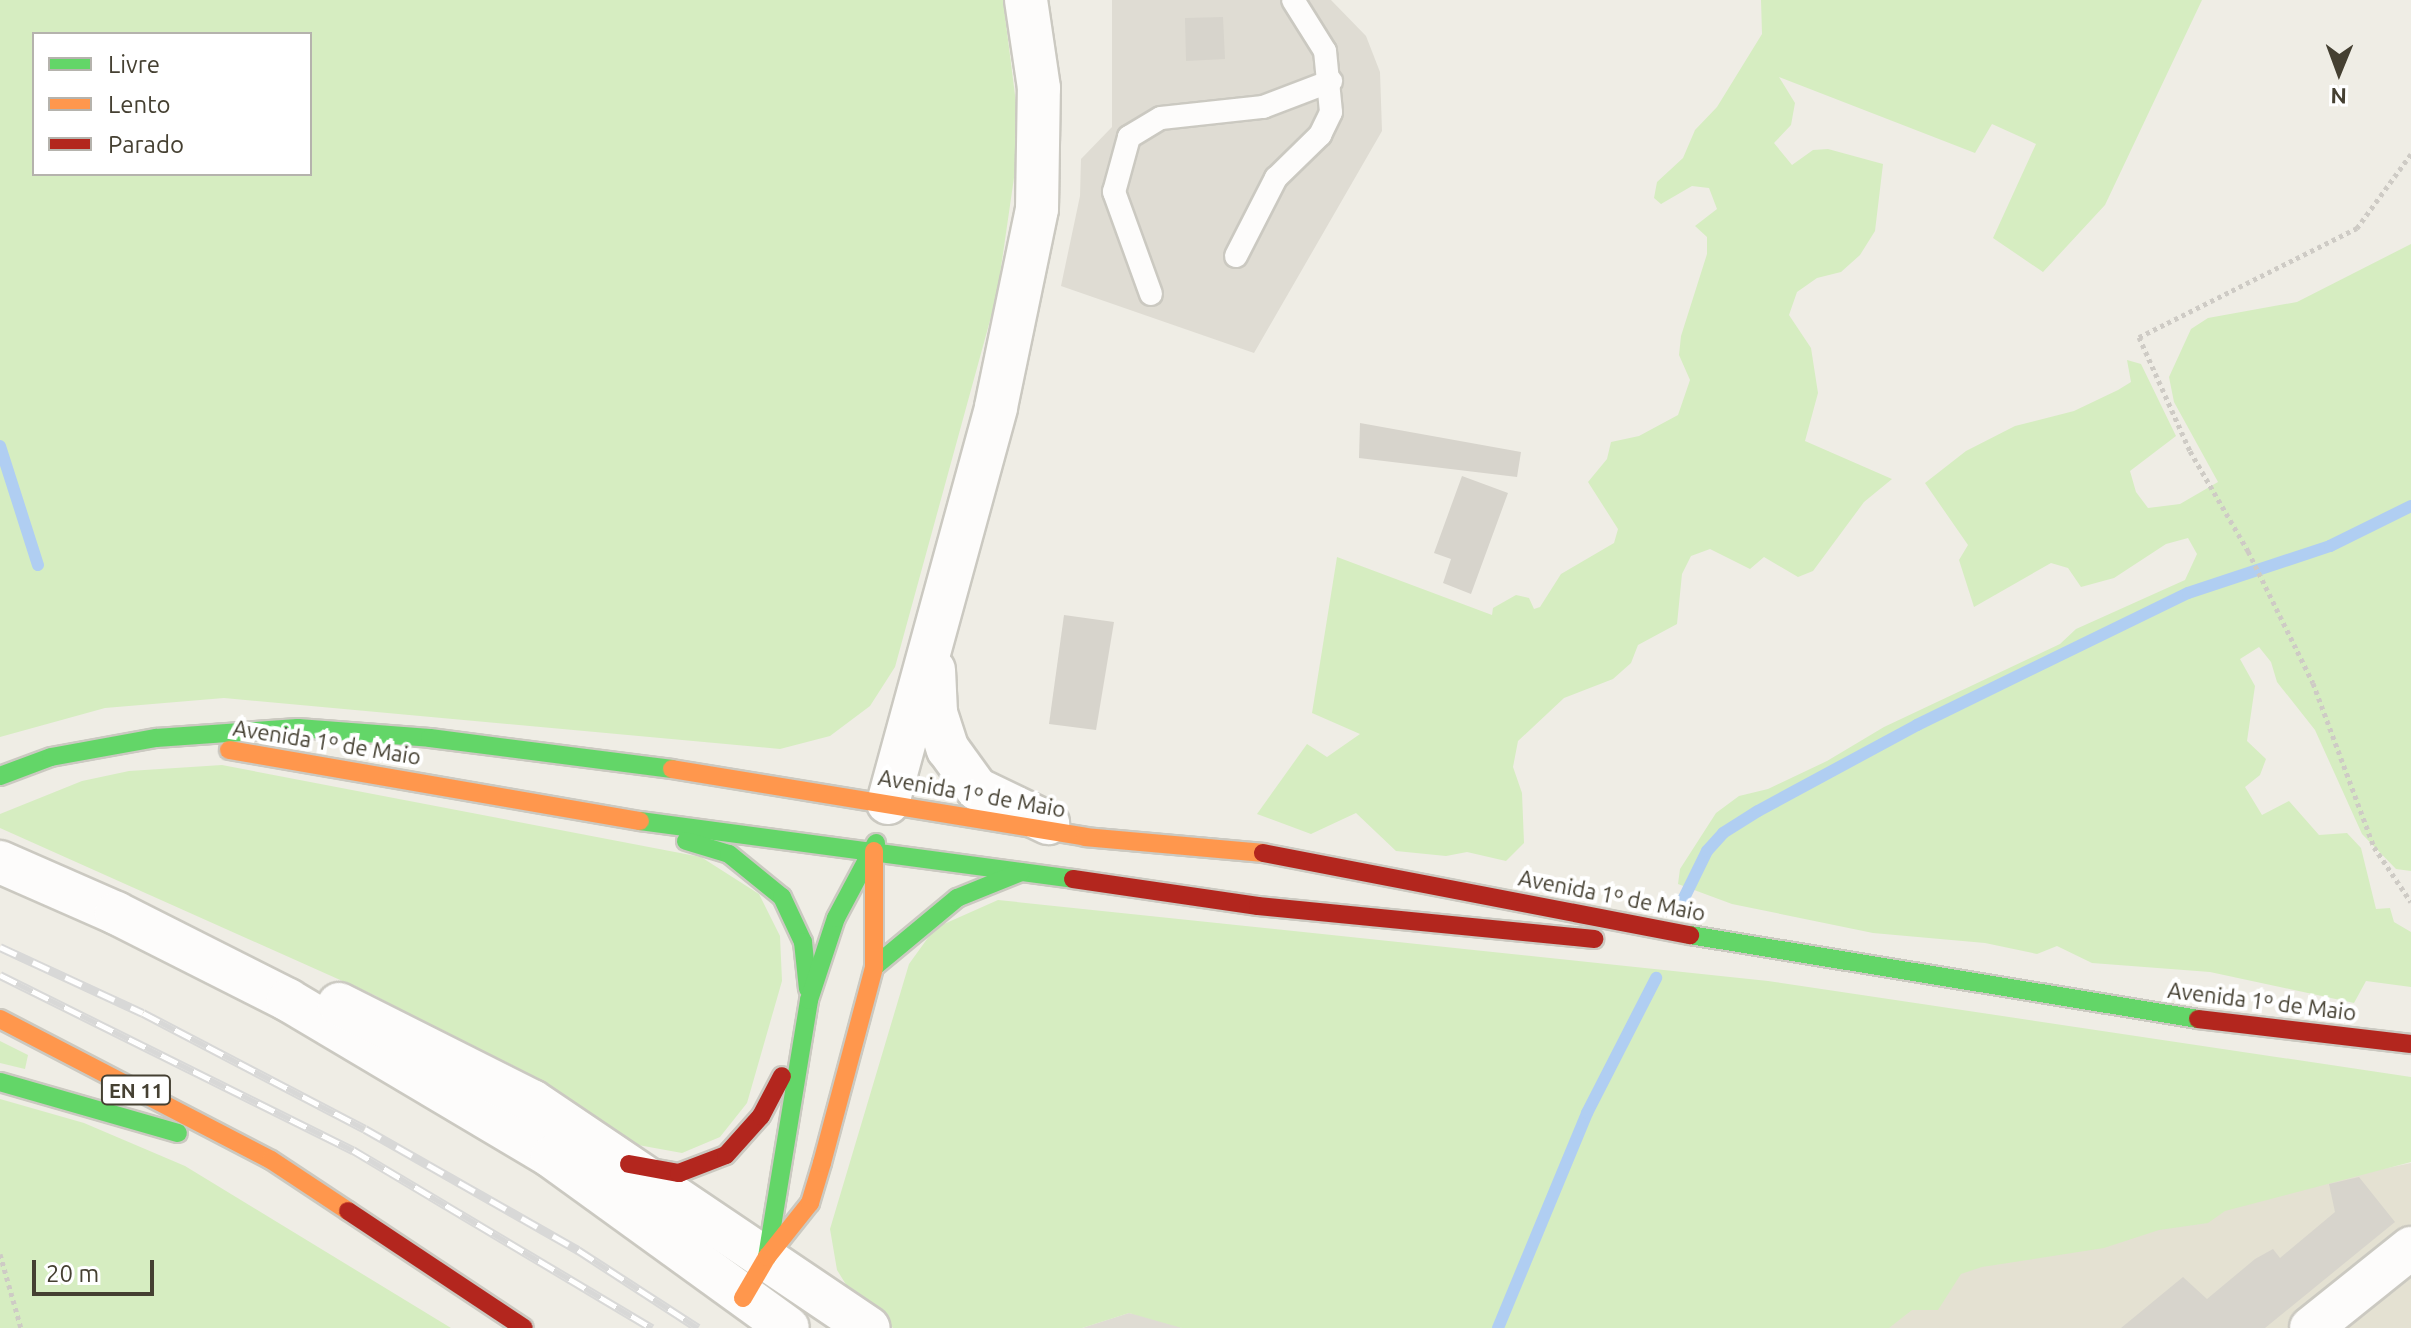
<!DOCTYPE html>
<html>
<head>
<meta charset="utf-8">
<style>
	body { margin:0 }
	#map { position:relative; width:2411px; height:1328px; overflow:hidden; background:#efede5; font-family:Ubuntu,sans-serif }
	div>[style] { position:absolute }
	.residential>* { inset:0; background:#e4e1d2 }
	.industrial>* { inset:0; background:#dfdcd3 }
	.green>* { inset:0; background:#d6edc1 }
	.stream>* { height:12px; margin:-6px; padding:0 6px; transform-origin:6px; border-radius:6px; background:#b0cef2 }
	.building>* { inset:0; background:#d7d4cc }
	.path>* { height:5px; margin-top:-2.5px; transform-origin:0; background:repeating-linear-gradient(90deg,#cecbc5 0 4px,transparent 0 8px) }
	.roads { filter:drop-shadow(2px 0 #cbc9c1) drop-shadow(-2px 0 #cbc9c1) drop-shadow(0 2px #cbc9c1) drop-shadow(0 -2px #cbc9c1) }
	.lane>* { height:22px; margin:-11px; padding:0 11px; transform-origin:11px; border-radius:11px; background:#fdfcfb }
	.street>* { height:42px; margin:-21px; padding:0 21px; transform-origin:21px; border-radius:21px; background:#fdfcfb }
	.fast>* { height:18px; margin:-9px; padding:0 9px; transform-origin:9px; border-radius:9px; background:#63d668 }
	.slow>* { height:18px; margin:-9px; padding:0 9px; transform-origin:9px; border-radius:9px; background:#ff974d }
	.jam>* { height:18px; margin:-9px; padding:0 9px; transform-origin:9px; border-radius:9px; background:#b3261e }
	.rail>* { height:9px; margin-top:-4.5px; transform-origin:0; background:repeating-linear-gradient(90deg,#fff 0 18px,#d8d8d7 0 36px); box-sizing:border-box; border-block:2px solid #d8d8d7 }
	span { translate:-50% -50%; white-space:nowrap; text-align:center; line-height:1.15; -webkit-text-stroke:8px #fff; paint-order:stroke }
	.shield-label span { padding:2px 6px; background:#fff; border:2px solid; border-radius:6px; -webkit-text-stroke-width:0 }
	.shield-label { font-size:20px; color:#454032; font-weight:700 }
	.street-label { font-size:22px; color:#454032 }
	.legend { position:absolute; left:32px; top:32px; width:280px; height:144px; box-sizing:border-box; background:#fff; border:2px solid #b5b3ad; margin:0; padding:10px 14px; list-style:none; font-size:24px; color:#454032 }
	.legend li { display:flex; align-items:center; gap:16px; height:40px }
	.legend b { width:40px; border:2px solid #b5b3ad }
	.north { position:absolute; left:2299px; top:32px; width:80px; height:80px; -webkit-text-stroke:6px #fff; paint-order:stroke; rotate:181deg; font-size:22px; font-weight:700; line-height:32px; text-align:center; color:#454032 }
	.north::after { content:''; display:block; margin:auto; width:28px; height:36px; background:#454032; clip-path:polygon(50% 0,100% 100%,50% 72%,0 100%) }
	.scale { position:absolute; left:32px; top:1260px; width:122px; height:36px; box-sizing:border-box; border:4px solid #454032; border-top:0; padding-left:10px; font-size:24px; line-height:28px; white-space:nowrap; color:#454032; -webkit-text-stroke:6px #fff; paint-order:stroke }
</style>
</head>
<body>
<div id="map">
	<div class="residential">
		<i style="clip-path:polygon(2411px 1163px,2411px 1328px,1875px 1328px,1951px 1260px)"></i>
	</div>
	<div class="industrial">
		<i style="clip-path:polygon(1112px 0,1331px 0,1366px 36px,1380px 72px,1382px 131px,1254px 353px,1061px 286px,1080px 196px,1081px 159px,1112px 127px)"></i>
		<i style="clip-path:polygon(1129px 1313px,1166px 1320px,1182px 1328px,1082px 1328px)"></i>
	</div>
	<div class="green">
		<i style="clip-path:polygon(evenodd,0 0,1003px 0,1016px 103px,1016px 164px,997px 295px,895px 667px,870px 706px,830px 736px,780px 749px,224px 698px,105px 708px,0 737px,0 0,34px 34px,310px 34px,310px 174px,34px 174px,34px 34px)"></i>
		<i style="clip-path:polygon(1761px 0,2202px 0,2105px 205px,2043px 272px,1993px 238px,2036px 144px,1992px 124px,1975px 153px,1779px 77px,1795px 103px,1791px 125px,1774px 143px,1792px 165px,1813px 150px,1828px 149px,1883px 164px,1875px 231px,1860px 255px,1841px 272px,1817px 278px,1797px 292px,1789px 315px,1811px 348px,1818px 393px,1805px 441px,1892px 479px,1864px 502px,1813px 571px,1798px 577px,1764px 557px,1750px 569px,1710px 549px,1691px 556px,1682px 574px,1677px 624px,1638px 645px,1631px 663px,1613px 679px,1564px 698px,1518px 741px,1513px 767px,1522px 793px,1524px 843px,1506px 861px,1467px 852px,1446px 856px,1396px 851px,1356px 813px,1311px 834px,1257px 814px,1307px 744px,1327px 757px,1360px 734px,1312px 713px,1337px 557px,1492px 615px,1493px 608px,1516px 595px,1529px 598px,1534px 609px,1540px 607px,1561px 574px,1614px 543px,1618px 529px,1588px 482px,1607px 459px,1611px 442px,1639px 436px,1678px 415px,1690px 380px,1679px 355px,1681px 336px,1707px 254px,1707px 237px,1695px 226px,1717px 209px,1709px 188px,1692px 186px,1661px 204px,1654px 198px,1657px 182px,1683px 158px,1695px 130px,1717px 107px,1762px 34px)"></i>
		<i style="clip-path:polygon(2411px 244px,2411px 871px,2396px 869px,2362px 834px,2315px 730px,2277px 682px,2271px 662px,2259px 647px,2240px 659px,2255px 686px,2247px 741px,2266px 759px,2260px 775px,2245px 787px,2262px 815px,2289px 801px,2319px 835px,2347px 833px,2361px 848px,2376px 909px,2390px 908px,2394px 922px,2411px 932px,2411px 987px,2366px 981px,2354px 1003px,2210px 972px,2092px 963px,2057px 946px,2037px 954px,1985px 943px,1873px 933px,1732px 904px,1678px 884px,1680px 869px,1716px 813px,1739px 796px,1768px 789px,1827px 761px,1884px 727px,2060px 644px,2076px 629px,2185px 580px,2197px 554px,2188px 538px,2166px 544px,2114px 578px,2081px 587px,2068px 568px,2051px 563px,1974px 607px,1959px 560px,1968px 545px,1925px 483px,1966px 451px,2015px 426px,2074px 411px,2118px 390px,2131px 382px,2127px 360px,2141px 364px,2176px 436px,2130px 471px,2136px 492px,2148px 508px,2180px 504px,2218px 482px,2174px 402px,2169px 377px,2191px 329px,2208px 318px,2297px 302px)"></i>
		<i style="clip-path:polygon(222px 765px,701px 857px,759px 894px,780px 936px,782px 981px,747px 1103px,720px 1137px,682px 1153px,627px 1143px,376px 996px,0 828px,0 814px,82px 781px,129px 771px)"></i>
		<i style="clip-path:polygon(998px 900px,1768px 981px,2411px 1077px,2411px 1162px,2225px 1211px,2208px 1223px,2159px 1230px,2104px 1248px,1982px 1267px,1961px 1274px,1938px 1310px,1912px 1310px,1889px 1328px,1182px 1328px,1129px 1313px,1082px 1328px,893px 1328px,850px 1291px,837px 1270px,830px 1229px,909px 964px,935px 928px)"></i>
		<i style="clip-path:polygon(0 1041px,28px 1055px,25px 1069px,0 1063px)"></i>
		<i style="clip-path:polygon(0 1099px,84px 1123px,185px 1166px,451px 1328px,0 1328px)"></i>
	</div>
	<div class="stream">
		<i style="left:0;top:446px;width:125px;rotate:72.3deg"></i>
		<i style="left:1683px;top:900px;width:55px;rotate:-63.9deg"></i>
		<i style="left:1707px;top:851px;width:24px;rotate:-48deg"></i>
		<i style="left:1723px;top:833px;width:41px;rotate:-32.2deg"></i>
		<i style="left:1758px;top:811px;width:181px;rotate:-28.4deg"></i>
		<i style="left:1917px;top:725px;width:301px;rotate:-26deg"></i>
		<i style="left:2188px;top:593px;width:150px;rotate:-18.3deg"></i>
		<i style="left:2330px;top:546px;width:90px;rotate:-26.3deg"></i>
		<i style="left:1498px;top:1328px;width:233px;rotate:-67.5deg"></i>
		<i style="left:1587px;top:1113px;width:152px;rotate:-62.9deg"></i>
	</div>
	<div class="building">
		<i style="clip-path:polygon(1223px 17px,1225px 59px,1186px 61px,1185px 18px)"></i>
		<i style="clip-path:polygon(1360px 423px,1521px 452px,1517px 477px,1359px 458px)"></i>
		<i style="clip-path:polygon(1462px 476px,1508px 493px,1471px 594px,1443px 583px,1451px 559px,1434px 553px)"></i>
		<i style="clip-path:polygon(1064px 615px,1114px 622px,1096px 730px,1049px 724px)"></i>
		<i style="clip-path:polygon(2359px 1177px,2395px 1222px,2265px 1328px,2121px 1328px,2183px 1277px,2207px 1299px,2255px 1259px,2273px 1249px,2280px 1258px,2335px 1212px,2329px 1184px)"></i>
	</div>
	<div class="path">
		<i style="left:2411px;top:154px;width:92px;rotate:126.1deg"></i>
		<i style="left:2357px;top:228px;width:244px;rotate:153.4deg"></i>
		<i style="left:2139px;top:337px;width:125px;rotate:65.9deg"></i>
		<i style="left:2190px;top:451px;width:116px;rotate:59.9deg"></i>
		<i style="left:2248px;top:551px;width:147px;rotate:63.8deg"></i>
		<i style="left:2313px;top:683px;width:175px;rotate:69.6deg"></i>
		<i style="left:2374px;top:847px;width:66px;rotate:56.1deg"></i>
		<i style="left:0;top:1254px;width:77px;rotate:74.2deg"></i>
	</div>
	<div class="roads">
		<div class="lane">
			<i style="left:1236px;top:256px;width:88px;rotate:-62.9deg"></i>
			<i style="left:1276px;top:178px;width:62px;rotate:-44.3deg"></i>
			<i style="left:1320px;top:135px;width:25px;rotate:-64deg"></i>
			<i style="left:1331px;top:112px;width:61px;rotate:-95.6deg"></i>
			<i style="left:1325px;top:51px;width:60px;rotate:-122.1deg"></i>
			<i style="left:1151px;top:294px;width:109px;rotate:-109.9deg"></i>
			<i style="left:1114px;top:192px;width:57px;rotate:-74.7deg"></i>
			<i style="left:1129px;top:137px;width:37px;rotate:-31deg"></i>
			<i style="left:1161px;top:118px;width:103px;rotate:-6.2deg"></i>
			<i style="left:1263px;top:107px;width:73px;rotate:-20.9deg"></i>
		</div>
		<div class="street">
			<i style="left:934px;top:670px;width:43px;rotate:87.3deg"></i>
			<i style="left:936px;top:713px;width:38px;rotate:72deg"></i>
			<i style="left:948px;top:749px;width:49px;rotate:54.1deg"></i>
			<i style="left:977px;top:789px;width:79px;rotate:25.6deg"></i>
			<i style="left:888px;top:803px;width:410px;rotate:-74.7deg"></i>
			<i style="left:996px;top:407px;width:202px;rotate:-78.3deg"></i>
			<i style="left:1037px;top:209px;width:121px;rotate:-89.1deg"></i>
			<i style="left:1039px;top:88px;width:89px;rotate:-98.4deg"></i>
			<i style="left:0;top:862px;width:127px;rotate:23.7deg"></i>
			<i style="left:116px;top:913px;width:193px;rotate:26.8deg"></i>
			<i style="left:288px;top:1000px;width:307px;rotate:30.7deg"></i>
			<i style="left:552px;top:1157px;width:291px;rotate:35.9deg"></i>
			<i style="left:339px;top:1004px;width:216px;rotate:26.7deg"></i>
			<i style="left:532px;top:1101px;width:406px;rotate:34deg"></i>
			<i style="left:2311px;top:1328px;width:128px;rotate:-38.7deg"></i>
		</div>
		<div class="fast">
			<i style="left:0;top:776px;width:54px;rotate:-20.4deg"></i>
			<i style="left:51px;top:757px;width:107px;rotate:-10.3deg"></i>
			<i style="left:156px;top:738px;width:142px;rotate:-4deg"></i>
			<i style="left:298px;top:728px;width:132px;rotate:4.3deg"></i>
			<i style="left:430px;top:738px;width:244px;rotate:7.3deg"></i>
			<i style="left:640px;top:821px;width:437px;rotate:7.6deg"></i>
			<i style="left:686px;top:841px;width:45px;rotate:16.8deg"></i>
			<i style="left:729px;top:854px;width:68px;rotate:39.1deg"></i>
			<i style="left:782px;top:897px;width:50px;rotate:65deg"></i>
			<i style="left:803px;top:942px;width:47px;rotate:83.9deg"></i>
			<i style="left:1690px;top:935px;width:515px;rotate:9.39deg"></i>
			<i style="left:874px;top:967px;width:108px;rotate:-39.7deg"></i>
			<i style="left:957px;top:898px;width:69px;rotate:-22.1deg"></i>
			<i style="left:0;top:1082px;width:185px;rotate:16deg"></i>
			<i style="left:767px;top:1257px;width:260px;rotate:-80.7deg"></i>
			<i style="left:809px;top:1000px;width:86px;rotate:-71.8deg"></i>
			<i style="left:836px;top:918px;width:85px;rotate:-61.9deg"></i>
		</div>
		<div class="slow">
			<i style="left:229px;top:750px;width:417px;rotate:9.8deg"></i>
			<i style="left:672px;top:769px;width:419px;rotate:9.3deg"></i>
			<i style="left:1085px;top:837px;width:179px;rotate:5.1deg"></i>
			<i style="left:0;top:1019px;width:305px;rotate:27.5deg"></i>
			<i style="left:271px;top:1160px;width:92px;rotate:33.5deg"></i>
			<i style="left:743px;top:1298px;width:48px;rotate:-59.7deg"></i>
			<i style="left:767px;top:1257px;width:69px;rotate:-51.5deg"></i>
			<i style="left:810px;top:1203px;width:42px;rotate:-73.3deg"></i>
			<i style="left:822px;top:1163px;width:203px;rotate:-75.1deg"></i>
			<i style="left:874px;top:967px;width:116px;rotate:-90deg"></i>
		</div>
		<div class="jam">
			<i style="left:1263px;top:853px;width:435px;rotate:10.9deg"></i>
			<i style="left:1073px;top:879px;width:187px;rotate:8.3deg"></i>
			<i style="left:1258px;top:906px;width:338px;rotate:5.6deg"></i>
			<i style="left:2198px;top:1019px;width:214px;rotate:6.7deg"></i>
			<i style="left:629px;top:1164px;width:51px;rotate:10.2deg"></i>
			<i style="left:679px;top:1173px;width:50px;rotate:-21deg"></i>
			<i style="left:726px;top:1155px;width:52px;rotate:-48.1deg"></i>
			<i style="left:761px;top:1116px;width:45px;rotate:-62.3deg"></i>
			<i style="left:348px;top:1211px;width:211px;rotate:33.6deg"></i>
		</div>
	</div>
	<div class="rail">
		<i style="left:0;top:947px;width:157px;rotate:24.8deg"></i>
		<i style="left:143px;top:1013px;width:250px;rotate:27.6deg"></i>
		<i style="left:365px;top:1129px;width:245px;rotate:29.6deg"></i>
		<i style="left:578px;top:1250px;width:143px;rotate:33deg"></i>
		<i style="left:0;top:975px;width:394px;rotate:26.4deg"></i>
		<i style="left:353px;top:1150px;width:348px;rotate:30.8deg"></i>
	</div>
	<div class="shield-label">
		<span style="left:136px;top:1090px">EN 11</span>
	</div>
	<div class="street-label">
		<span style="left:327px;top:742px;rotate:9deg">Avenida 1º de Maio</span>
		<span style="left:972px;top:793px;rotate:10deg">Avenida 1º de Maio</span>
		<span style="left:1612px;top:895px;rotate:11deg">Avenida 1º de Maio</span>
		<span style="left:2262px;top:1001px;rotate:7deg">Avenida 1º de Maio</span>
	</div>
	<ul class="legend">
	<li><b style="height:10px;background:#63d668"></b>Livre</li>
	<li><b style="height:10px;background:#ff974d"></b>Lento</li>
	<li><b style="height:10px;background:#b3261e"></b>Parado</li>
	</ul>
	<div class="north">N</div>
	<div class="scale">20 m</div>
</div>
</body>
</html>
